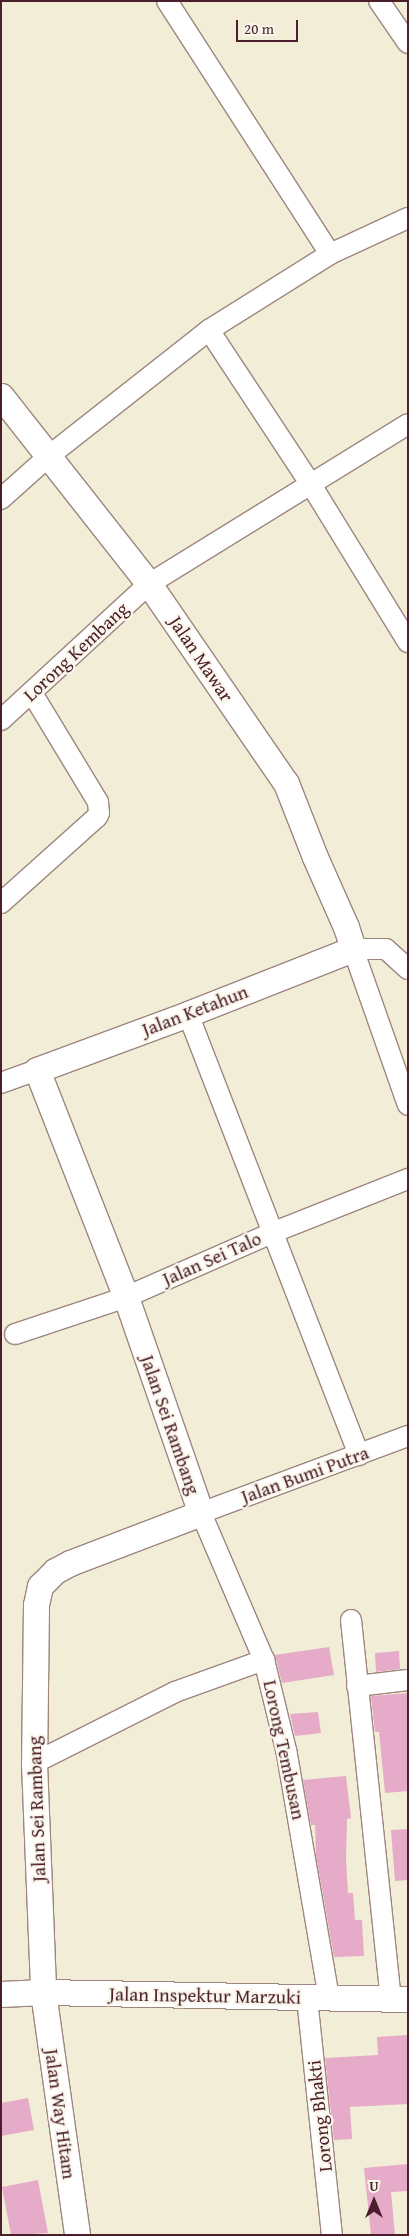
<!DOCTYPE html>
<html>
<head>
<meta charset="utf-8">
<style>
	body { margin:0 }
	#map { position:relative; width:409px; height:2236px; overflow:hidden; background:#f2edd6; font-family:"Gentium Book Plus",serif }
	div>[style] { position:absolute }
	.building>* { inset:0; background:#e5abc8 }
	.roads { filter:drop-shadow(1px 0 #9e8680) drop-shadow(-1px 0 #9e8680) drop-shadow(0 1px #9e8680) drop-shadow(0 -1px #9e8680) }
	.minor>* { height:20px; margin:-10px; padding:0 10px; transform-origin:10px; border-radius:10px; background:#fff }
	.tertiary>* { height:25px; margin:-12.5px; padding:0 12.5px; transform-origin:12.5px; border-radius:12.5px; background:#fff }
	span { translate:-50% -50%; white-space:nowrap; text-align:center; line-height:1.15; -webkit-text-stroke:4.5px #fbf7ec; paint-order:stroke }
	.street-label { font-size:19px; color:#4a1f2b }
	.frame { position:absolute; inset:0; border:2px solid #4a1f2b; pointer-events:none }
	.north { position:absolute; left:349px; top:2176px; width:50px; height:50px; -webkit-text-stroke:4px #fbf7ec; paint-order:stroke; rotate:0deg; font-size:14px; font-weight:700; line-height:20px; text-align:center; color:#4a1f2b }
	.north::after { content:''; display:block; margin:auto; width:18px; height:22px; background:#4a1f2b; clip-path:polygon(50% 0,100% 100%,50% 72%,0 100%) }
	.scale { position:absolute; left:236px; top:20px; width:62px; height:22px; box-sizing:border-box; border:2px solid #4a1f2b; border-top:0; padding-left:6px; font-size:15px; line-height:18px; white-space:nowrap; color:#4a1f2b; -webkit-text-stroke:4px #fbf7ec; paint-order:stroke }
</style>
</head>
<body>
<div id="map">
	<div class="building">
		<i style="clip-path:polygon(329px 1647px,334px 1675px,282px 1683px,275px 1655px)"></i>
		<i style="clip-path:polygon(399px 1651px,400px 1669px,376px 1672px,375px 1653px)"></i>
		<i style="clip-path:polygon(408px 1693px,408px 1791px,385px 1793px,379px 1732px,375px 1732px,371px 1696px)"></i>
		<i style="clip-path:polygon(318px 1712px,321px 1733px,295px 1736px,290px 1714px)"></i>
		<i style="clip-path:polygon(346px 1776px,351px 1818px,347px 1819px,346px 1859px,348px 1893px,353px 1893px,355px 1920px,362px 1920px,364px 1956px,334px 1957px,316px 1855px,315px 1825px,311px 1825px,303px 1780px)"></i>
		<i style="clip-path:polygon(408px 1829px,408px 1880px,395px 1881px,391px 1830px)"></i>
		<i style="clip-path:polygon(408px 2035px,408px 2104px,350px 2107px,352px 2139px,334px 2140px,325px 2058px,378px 2055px,377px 2037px)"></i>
		<i style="clip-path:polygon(28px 2098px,34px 2130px,1px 2136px,1px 2103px)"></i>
		<i style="clip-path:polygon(408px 2164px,408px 2191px,391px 2192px,395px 2235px,371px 2235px,364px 2168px)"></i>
		<i style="clip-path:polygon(38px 2180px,48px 2233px,11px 2235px,2px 2187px)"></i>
	</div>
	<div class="roads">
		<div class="minor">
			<i style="left:167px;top:1px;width:301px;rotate:57.2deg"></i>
			<i style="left:379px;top:1px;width:51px;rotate:55.4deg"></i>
			<i style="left:209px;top:330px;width:183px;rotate:56.6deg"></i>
			<i style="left:310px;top:483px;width:187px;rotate:58.4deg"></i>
			<i style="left:1px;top:499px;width:64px;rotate:-41.9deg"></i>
			<i style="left:49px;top:456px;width:204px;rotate:-38.2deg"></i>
			<i style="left:209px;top:330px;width:143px;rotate:-32.1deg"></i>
			<i style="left:330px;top:254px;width:86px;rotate:-24.8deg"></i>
			<i style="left:1px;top:720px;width:201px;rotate:-42.6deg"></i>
			<i style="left:149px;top:584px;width:304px;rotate:-31.7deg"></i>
			<i style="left:1px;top:903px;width:129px;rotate:-41.9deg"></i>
			<i style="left:97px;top:817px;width:4px;rotate:-63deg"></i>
			<i style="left:99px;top:813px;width:11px;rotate:-95deg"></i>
			<i style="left:98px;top:802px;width:127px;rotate:-121.2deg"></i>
			<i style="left:408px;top:969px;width:30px;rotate:-138deg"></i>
			<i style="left:386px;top:949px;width:33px;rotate:180deg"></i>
			<i style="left:353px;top:949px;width:165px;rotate:70.6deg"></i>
			<i style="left:188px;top:1014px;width:473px;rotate:68.8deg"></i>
			<i style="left:1px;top:1083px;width:38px;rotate:-20deg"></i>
			<i style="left:15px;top:1334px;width:117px;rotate:-18.4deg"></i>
			<i style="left:126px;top:1297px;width:162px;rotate:-23.7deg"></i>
			<i style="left:274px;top:1232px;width:144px;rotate:-21.6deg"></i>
			<i style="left:351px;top:1620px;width:381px;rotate:84deg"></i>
			<i style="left:357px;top:1686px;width:51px;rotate:-6.7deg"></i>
			<i style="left:34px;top:1763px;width:158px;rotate:-26.7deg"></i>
			<i style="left:175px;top:1692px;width:95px;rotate:-19.8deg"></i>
			<i style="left:307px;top:1998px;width:238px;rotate:84deg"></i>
			<i style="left:329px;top:1998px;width:252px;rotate:-99.8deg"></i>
			<i style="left:286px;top:1750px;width:93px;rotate:-103.7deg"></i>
			<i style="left:264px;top:1660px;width:160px;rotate:-113.2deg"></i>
			<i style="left:201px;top:1513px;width:221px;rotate:-20.4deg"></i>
		</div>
		<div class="tertiary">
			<i style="left:1px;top:396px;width:239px;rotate:51.8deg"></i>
			<i style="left:149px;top:584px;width:242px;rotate:55.5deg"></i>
			<i style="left:286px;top:783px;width:79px;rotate:68.6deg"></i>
			<i style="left:315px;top:857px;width:77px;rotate:66.1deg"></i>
			<i style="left:346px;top:927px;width:23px;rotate:72deg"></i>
			<i style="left:353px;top:949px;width:177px;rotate:158.5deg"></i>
			<i style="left:188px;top:1014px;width:161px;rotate:159.7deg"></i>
			<i style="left:37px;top:1070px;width:244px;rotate:68.6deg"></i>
			<i style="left:126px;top:1297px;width:229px;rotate:70.9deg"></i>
			<i style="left:201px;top:1513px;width:140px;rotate:159.1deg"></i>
			<i style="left:70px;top:1563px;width:17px;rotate:152deg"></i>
			<i style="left:55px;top:1571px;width:21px;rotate:135deg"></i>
			<i style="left:40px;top:1586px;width:19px;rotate:102deg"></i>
			<i style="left:36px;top:1605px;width:158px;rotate:90.7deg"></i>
			<i style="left:34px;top:1763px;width:229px;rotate:87.7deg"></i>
			<i style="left:43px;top:1992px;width:245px;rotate:82deg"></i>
			<i style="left:1px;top:1994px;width:42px;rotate:-2.7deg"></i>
			<i style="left:43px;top:1992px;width:365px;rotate:1.1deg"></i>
		</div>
	</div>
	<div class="street-label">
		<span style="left:76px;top:652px;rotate:-43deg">Lorong Kembang</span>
		<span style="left:201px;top:659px;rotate:56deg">Jalan Mawar</span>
		<span style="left:195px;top:1011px;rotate:-21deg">Jalan Ketahun</span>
		<span style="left:212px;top:1259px;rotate:-24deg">Jalan Sei Talo</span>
		<span style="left:170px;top:1425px;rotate:71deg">Jalan Sei Rambang</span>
		<span style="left:305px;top:1475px;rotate:-20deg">Jalan Bumi Putra</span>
		<span style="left:284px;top:1750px;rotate:78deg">Lorong Tembusan</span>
		<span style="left:37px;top:1809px;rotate:-92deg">Jalan Sei Rambang</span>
		<span style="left:205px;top:1996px;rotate:1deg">Jalan Inspektur Marzuki</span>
		<span style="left:60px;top:2114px;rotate:82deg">Jalan Way Hitam</span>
		<span style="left:320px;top:2116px;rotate:-96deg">Lorong Bhakti</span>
	</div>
	<div class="frame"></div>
	<div class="north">U</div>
	<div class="scale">20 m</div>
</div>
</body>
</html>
